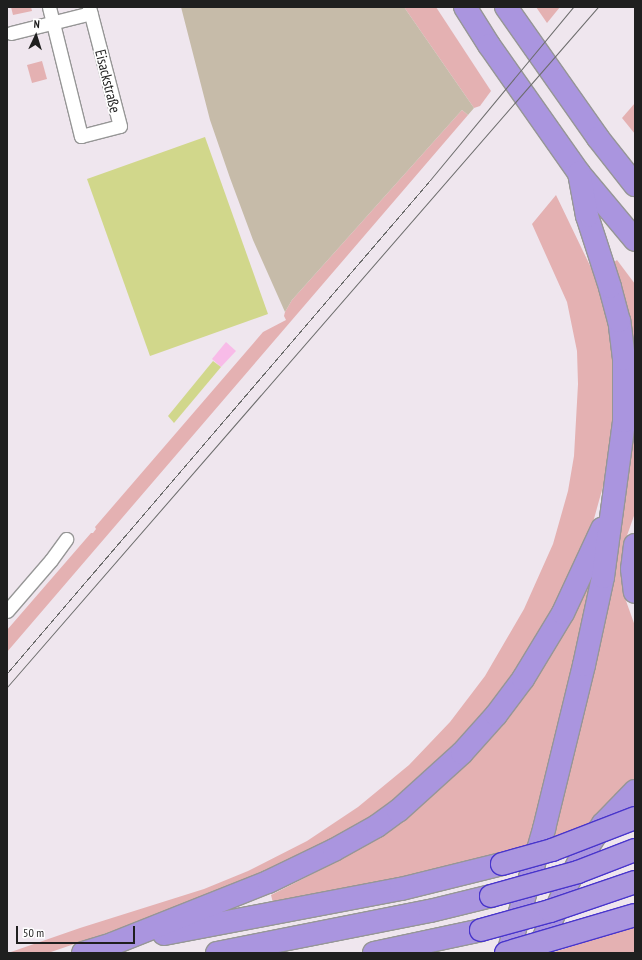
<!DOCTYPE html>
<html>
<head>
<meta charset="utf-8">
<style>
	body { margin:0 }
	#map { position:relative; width:642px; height:960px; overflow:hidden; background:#efe6ee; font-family:"PT Sans Narrow",sans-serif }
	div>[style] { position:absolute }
	.grass>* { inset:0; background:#e4b1b2 }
	.sand>* { inset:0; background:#f8bbe8 }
	.cemetery>* { inset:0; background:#c6bba9 }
	.pitch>* { inset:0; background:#d1d78b }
	.roads { filter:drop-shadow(1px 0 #969696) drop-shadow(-1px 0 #969696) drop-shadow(0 1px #969696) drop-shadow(0 -1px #969696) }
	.street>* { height:13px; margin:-6.5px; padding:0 6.5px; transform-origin:6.5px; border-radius:6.5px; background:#fff }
	.highway>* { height:22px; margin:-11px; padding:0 11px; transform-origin:11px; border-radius:11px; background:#aa95df }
	.tram>* { height:1px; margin:-0.5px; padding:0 0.5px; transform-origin:0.5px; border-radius:0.5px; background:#6d6d6d }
	.bridges { filter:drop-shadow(1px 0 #4835cb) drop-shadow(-1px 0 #4835cb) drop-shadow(0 1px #4835cb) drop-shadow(0 -1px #4835cb) }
	.highway-bridge>* { height:22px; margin:-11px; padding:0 11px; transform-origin:11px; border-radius:11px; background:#aa95df }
	span { translate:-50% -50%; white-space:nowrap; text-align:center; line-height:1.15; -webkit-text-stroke:3.5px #fff; paint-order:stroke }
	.street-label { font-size:15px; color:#1f1f1f }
	.frame { position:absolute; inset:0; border:8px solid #1f1f1f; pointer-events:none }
	.north { position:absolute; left:16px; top:16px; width:40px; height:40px; -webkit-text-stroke:3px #fff; paint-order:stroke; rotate:4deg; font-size:11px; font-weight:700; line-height:16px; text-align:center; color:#1f1f1f }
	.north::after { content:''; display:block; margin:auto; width:14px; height:18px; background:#1f1f1f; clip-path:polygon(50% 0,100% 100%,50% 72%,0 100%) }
	.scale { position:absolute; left:16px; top:926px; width:119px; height:18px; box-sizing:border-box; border:2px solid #1f1f1f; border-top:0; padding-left:5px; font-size:12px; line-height:14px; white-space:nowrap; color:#1f1f1f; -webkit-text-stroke:3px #fff; paint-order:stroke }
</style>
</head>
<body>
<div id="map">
	<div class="grass">
		<i style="clip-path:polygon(11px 7px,31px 7px,32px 11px,13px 15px)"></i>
		<i style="clip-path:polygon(404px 7px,436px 7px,491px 91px,480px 106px,474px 108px)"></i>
		<i style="clip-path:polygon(536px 7px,560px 7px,547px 23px)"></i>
		<i style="clip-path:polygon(42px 61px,47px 79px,32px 83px,27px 65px)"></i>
		<i style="clip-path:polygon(635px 103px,635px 134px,622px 118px)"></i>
		<i style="clip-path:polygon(462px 110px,468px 115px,7px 652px,7px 630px,91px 533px,93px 533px,96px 529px,95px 527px,263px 332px,286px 320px,284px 316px,285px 312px,292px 300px)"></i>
		<i style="clip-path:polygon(556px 195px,595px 276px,608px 322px,613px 349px,615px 422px,607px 472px,592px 526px,555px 611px,492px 707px,412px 788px,332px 845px,151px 918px,48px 953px,8px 953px,80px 928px,204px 889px,248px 871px,307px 841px,358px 807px,409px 765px,450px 722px,485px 676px,524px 609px,553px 544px,568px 491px,574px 456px,578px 384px,577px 351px,567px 302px,532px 224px)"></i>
		<i style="clip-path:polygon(617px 260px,635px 284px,635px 513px,624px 544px,621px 570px,625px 598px,635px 626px,635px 782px,589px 825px,553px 838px,554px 835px,551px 834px,632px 332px,613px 263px)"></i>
		<i style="clip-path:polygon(587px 585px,593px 587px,530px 844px,432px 872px,273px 903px,271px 895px,338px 861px,398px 822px)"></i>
		<i style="clip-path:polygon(635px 925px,635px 953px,551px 953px,595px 939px)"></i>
	</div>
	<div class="sand">
		<i style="clip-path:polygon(226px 342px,236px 351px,221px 367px,212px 359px)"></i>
	</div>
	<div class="cemetery">
		<i style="clip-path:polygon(181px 7px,404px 7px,474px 108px,468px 115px,462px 110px,292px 300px,285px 312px,253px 240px,230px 178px,210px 120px)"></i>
	</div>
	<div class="pitch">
		<i style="clip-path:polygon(205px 137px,268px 314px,150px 356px,87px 179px)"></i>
		<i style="clip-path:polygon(213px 361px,221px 367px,174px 423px,168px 416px)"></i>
	</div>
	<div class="roads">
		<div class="street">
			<i style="left:49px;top:7px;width:133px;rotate:76.1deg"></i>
			<i style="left:81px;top:136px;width:40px;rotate:-14.4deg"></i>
			<i style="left:120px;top:126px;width:123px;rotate:-104.6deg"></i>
			<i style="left:11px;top:33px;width:82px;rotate:-14deg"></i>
			<i style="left:7px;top:611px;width:67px;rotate:-49.2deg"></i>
			<i style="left:51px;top:560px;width:26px;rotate:-54deg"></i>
		</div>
		<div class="highway">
			<i style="left:465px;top:7px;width:45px;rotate:57.7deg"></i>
			<i style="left:489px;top:45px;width:156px;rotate:54.9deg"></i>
			<i style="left:579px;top:173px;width:87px;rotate:50.1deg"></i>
			<i style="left:506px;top:7px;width:160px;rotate:54.9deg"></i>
			<i style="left:598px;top:138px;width:60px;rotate:51.8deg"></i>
			<i style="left:635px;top:545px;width:24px;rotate:97deg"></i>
			<i style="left:632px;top:569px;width:23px;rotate:83deg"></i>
			<i style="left:164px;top:934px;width:241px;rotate:-10.8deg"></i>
			<i style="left:401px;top:889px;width:104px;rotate:-13.9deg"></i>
			<i style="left:83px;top:953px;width:30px;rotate:-17deg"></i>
			<i style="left:112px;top:944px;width:168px;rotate:-21.7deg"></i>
			<i style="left:268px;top:882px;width:73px;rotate:-25.9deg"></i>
			<i style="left:334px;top:850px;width:49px;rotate:-29.2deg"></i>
			<i style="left:377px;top:826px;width:26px;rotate:-36deg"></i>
			<i style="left:398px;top:811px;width:86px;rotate:-42.2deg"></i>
			<i style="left:462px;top:753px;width:51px;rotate:-48.2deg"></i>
			<i style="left:496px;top:715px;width:45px;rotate:-53.1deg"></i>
			<i style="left:523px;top:679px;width:77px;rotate:-58.8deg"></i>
			<i style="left:563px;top:613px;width:93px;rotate:-65.1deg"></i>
			<i style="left:217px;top:953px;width:217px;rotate:-11.2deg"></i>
			<i style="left:430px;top:911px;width:63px;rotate:-13.8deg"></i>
			<i style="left:374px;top:953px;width:109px;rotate:-12.1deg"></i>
			<i style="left:508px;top:953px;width:129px;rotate:-73.8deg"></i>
			<i style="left:544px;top:829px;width:169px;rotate:-76.3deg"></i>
			<i style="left:584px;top:665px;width:90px;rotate:-77.8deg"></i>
			<i style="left:603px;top:577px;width:157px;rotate:-82.3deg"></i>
			<i style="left:624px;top:421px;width:62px;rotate:-90deg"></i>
			<i style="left:624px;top:359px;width:38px;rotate:-97deg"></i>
			<i style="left:619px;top:321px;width:35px;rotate:-105deg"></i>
			<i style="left:610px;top:287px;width:75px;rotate:-107.9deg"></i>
			<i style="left:587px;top:216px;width:44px;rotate:-100.5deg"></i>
			<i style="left:537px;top:953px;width:72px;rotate:-66.3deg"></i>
			<i style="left:566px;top:887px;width:35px;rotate:-63deg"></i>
			<i style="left:582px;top:856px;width:38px;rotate:-57deg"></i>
			<i style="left:603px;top:824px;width:46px;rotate:-45.9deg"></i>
		</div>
	</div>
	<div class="tram">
		<i style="left:7px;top:673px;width:650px;rotate:-49.37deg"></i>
		<i style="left:430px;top:180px;width:224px;rotate:-50.4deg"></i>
		<i style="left:7px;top:687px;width:901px;rotate:-49.01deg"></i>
	</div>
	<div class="bridges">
		<div class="highway-bridge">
			<i style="left:502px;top:864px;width:52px;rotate:-15.6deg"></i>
			<i style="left:552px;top:850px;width:89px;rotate:-21.1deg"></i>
			<i style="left:491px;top:896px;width:90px;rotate:-15.4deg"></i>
			<i style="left:578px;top:872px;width:61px;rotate:-21.1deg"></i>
			<i style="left:481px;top:930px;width:72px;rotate:-15.4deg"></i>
			<i style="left:550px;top:911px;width:90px;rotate:-18.8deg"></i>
			<i style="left:506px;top:953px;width:134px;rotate:-16.4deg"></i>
		</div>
	</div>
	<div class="street-label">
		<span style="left:108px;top:81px;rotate:76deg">Eisackstraße</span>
	</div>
	<div class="frame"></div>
	<div class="north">N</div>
	<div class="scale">50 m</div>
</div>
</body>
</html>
